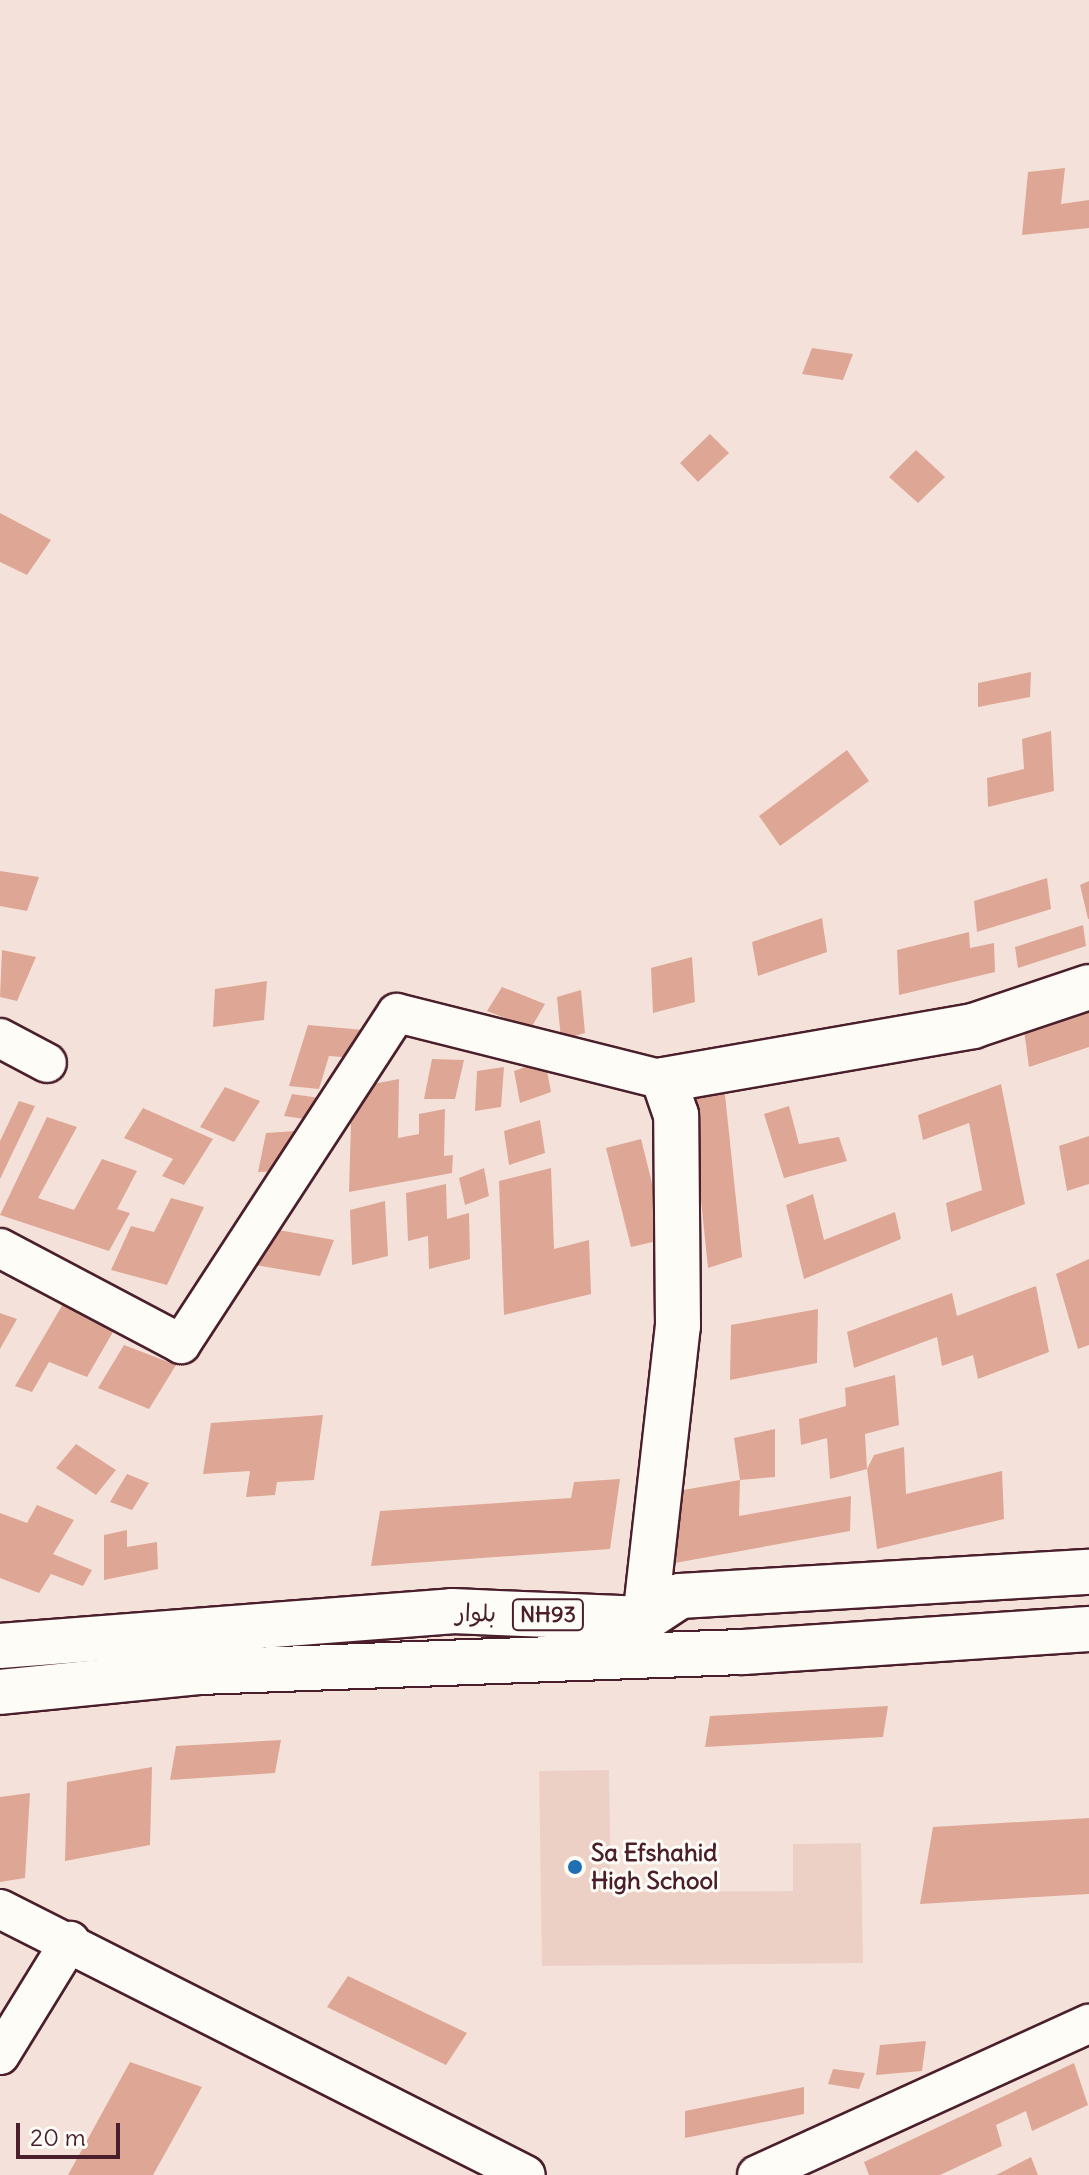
<!DOCTYPE html>
<html>
<head>
<meta charset="utf-8">
<style>
	body { margin:0 }
	#map { position:relative; width:1089px; height:2175px; overflow:hidden; background:#f4e2da; font-family:Delius,"Playpen Sans Arabic",sans-serif }
	div>[style] { position:absolute }
	.built>* { inset:0; background:#edd0c5 }
	.building>* { inset:0; background:#dea795 }
	.roads { filter:drop-shadow(2px 0 #4a1f2b) drop-shadow(-2px 0 #4a1f2b) drop-shadow(0 2px #4a1f2b) drop-shadow(0 -2px #4a1f2b) }
	.minor>* { height:38px; margin:-19px; padding:0 19px; transform-origin:19px; border-radius:19px; background:#fdfcf7 }
	.tertiary>* { height:44px; margin:-22px; padding:0 22px; transform-origin:22px; border-radius:22px; background:#fdfcf7 }
	.primary>* { height:44px; margin:-22px; padding:0 22px; transform-origin:22px; border-radius:22px; background:#fdfcf7 }
	.dots>* { width:22px; height:22px; translate:-50% -50%; box-sizing:border-box; border:4px solid #fdfcf7; border-radius:50% }
	span { translate:-50% -50%; white-space:nowrap; text-align:center; line-height:1.15; -webkit-text-stroke:6px #fdfcf7; paint-order:stroke }
	.shield-label span { padding:2px 6px; background:#fdfcf7; border:2px solid; border-radius:6px; -webkit-text-stroke-width:0 }
	.shield-label { font-size:22px; color:#4a1f2b; font-weight:700 }
	.street-label { font-size:24px; color:#4a1f2b }
	.poi-label { font-size:24px; color:#4a1f2b; font-weight:700 }
	.left { translate:0 -50%; text-align:left }
	.scale { position:absolute; left:16px; top:2123px; width:104px; height:36px; box-sizing:border-box; border:4px solid #4a1f2b; border-top:0; padding-left:10px; font-size:24px; line-height:28px; white-space:nowrap; color:#4a1f2b; -webkit-text-stroke:6px #fdfcf7; paint-order:stroke }
</style>
</head>
<body>
<div id="map">
	<div class="built">
		<i style="clip-path:polygon(609px 1770px,611px 1892px,793px 1891px,793px 1844px,861px 1843px,863px 1963px,542px 1966px,539px 1771px)"></i>
	</div>
	<div class="building">
		<i style="clip-path:polygon(1065px 168px,1061px 204px,1089px 200px,1089px 228px,1022px 235px,1028px 172px)"></i>
		<i style="clip-path:polygon(812px 348px,853px 354px,843px 380px,802px 374px)"></i>
		<i style="clip-path:polygon(710px 434px,729px 453px,698px 482px,680px 463px)"></i>
		<i style="clip-path:polygon(916px 450px,945px 477px,918px 503px,889px 477px)"></i>
		<i style="clip-path:polygon(0 513px,51px 540px,27px 575px,0 562px)"></i>
		<i style="clip-path:polygon(1031px 672px,1030px 697px,978px 707px,978px 683px)"></i>
		<i style="clip-path:polygon(1051px 731px,1054px 791px,988px 807px,987px 778px,1024px 769px,1022px 739px)"></i>
		<i style="clip-path:polygon(847px 750px,869px 781px,780px 846px,759px 816px)"></i>
		<i style="clip-path:polygon(0 871px,39px 877px,27px 911px,0 906px)"></i>
		<i style="clip-path:polygon(1047px 878px,1051px 909px,977px 932px,974px 901px)"></i>
		<i style="clip-path:polygon(1089px 881px,1089px 919px,1088px 919px,1080px 885px)"></i>
		<i style="clip-path:polygon(822px 918px,827px 952px,758px 976px,752px 942px)"></i>
		<i style="clip-path:polygon(1083px 925px,1086px 946px,1018px 968px,1015px 947px)"></i>
		<i style="clip-path:polygon(969px 932px,970px 948px,994px 943px,995px 972px,899px 995px,897px 950px)"></i>
		<i style="clip-path:polygon(2px 950px,36px 957px,17px 1001px,0 997px)"></i>
		<i style="clip-path:polygon(692px 957px,695px 1002px,653px 1013px,651px 968px)"></i>
		<i style="clip-path:polygon(267px 981px,264px 1020px,213px 1027px,215px 989px)"></i>
		<i style="clip-path:polygon(502px 987px,545px 1004px,531px 1028px,487px 1011px)"></i>
		<i style="clip-path:polygon(581px 990px,585px 1033px,561px 1040px,557px 997px)"></i>
		<i style="clip-path:polygon(1089px 1007px,1089px 1047px,1029px 1067px,1024px 1030px)"></i>
		<i style="clip-path:polygon(308px 1025px,375px 1031px,366px 1059px,329px 1056px,319px 1089px,289px 1086px)"></i>
		<i style="clip-path:polygon(432px 1059px,464px 1060px,455px 1099px,424px 1099px)"></i>
		<i style="clip-path:polygon(545px 1060px,551px 1092px,520px 1103px,514px 1071px)"></i>
		<i style="clip-path:polygon(504px 1067px,501px 1107px,475px 1111px,477px 1071px)"></i>
		<i style="clip-path:polygon(399px 1079px,398px 1138px,419px 1134px,419px 1114px,445px 1109px,444px 1156px,453px 1155px,452px 1173px,349px 1192px,352px 1088px)"></i>
		<i style="clip-path:polygon(1001px 1084px,1025px 1204px,951px 1232px,946px 1203px,982px 1190px,969px 1123px,923px 1140px,918px 1115px)"></i>
		<i style="clip-path:polygon(724px 1085px,742px 1257px,708px 1268px,699px 1181px,665px 1103px)"></i>
		<i style="clip-path:polygon(225px 1087px,260px 1101px,234px 1142px,200px 1127px)"></i>
		<i style="clip-path:polygon(292px 1094px,341px 1101px,332px 1123px,284px 1116px)"></i>
		<i style="clip-path:polygon(19px 1101px,35px 1106px,0 1179px,0 1141px)"></i>
		<i style="clip-path:polygon(789px 1106px,799px 1144px,839px 1137px,847px 1161px,784px 1178px,764px 1114px)"></i>
		<i style="clip-path:polygon(143px 1108px,213px 1139px,184px 1185px,162px 1176px,173px 1159px,124px 1138px)"></i>
		<i style="clip-path:polygon(47px 1117px,77px 1127px,38px 1198px,74px 1210px,102px 1159px,137px 1171px,117px 1209px,130px 1213px,109px 1251px,0 1215px)"></i>
		<i style="clip-path:polygon(540px 1120px,545px 1153px,509px 1165px,504px 1131px)"></i>
		<i style="clip-path:polygon(295px 1131px,291px 1152px,309px 1170px,258px 1172px,266px 1133px)"></i>
		<i style="clip-path:polygon(1089px 1136px,1089px 1184px,1067px 1191px,1059px 1146px)"></i>
		<i style="clip-path:polygon(641px 1139px,666px 1239px,631px 1247px,606px 1148px)"></i>
		<i style="clip-path:polygon(484px 1168px,489px 1196px,465px 1205px,459px 1178px)"></i>
		<i style="clip-path:polygon(551px 1168px,554px 1249px,589px 1240px,591px 1294px,504px 1315px,499px 1181px)"></i>
		<i style="clip-path:polygon(446px 1184px,447px 1219px,469px 1213px,470px 1259px,429px 1269px,428px 1236px,408px 1241px,406px 1193px)"></i>
		<i style="clip-path:polygon(813px 1194px,824px 1240px,895px 1212px,901px 1239px,804px 1279px,786px 1205px)"></i>
		<i style="clip-path:polygon(171px 1198px,204px 1207px,167px 1285px,111px 1270px,131px 1226px,154px 1232px)"></i>
		<i style="clip-path:polygon(385px 1201px,388px 1256px,352px 1265px,350px 1210px)"></i>
		<i style="clip-path:polygon(251px 1225px,334px 1240px,320px 1276px,237px 1262px)"></i>
		<i style="clip-path:polygon(1089px 1259px,1089px 1345px,1078px 1349px,1056px 1274px)"></i>
		<i style="clip-path:polygon(1036px 1286px,1049px 1352px,978px 1379px,973px 1355px,942px 1366px,937px 1337px,854px 1368px,847px 1332px,952px 1293px,957px 1316px)"></i>
		<i style="clip-path:polygon(63px 1304px,117px 1325px,87px 1377px,49px 1362px,32px 1392px,15px 1386px)"></i>
		<i style="clip-path:polygon(818px 1309px,817px 1363px,730px 1380px,731px 1325px)"></i>
		<i style="clip-path:polygon(0 1313px,17px 1319px,0 1349px)"></i>
		<i style="clip-path:polygon(124px 1345px,176px 1365px,149px 1409px,98px 1388px)"></i>
		<i style="clip-path:polygon(895px 1375px,899px 1425px,865px 1434px,867px 1469px,830px 1479px,827px 1438px,801px 1445px,799px 1419px,846px 1406px,845px 1388px)"></i>
		<i style="clip-path:polygon(323px 1415px,314px 1480px,277px 1482px,275px 1495px,246px 1497px,250px 1471px,203px 1474px,211px 1423px)"></i>
		<i style="clip-path:polygon(775px 1429px,775px 1477px,740px 1480px,739px 1516px,851px 1496px,850px 1531px,653px 1567px,655px 1495px,740px 1480px,734px 1438px)"></i>
		<i style="clip-path:polygon(76px 1444px,116px 1470px,96px 1495px,56px 1468px)"></i>
		<i style="clip-path:polygon(904px 1447px,906px 1494px,1002px 1471px,1004px 1519px,877px 1549px,867px 1469px,874px 1455px)"></i>
		<i style="clip-path:polygon(127px 1474px,149px 1483px,132px 1510px,110px 1502px)"></i>
		<i style="clip-path:polygon(620px 1479px,610px 1549px,371px 1566px,380px 1511px,571px 1498px,574px 1482px)"></i>
		<i style="clip-path:polygon(37px 1505px,74px 1520px,53px 1554px,92px 1570px,83px 1586px,51px 1574px,39px 1593px,0 1578px,0 1513px,27px 1523px)"></i>
		<i style="clip-path:polygon(127px 1530px,127px 1547px,157px 1542px,158px 1569px,104px 1580px,104px 1535px)"></i>
		<i style="clip-path:polygon(888px 1706px,883px 1737px,705px 1747px,710px 1716px)"></i>
		<i style="clip-path:polygon(281px 1740px,275px 1773px,170px 1780px,176px 1746px)"></i>
		<i style="clip-path:polygon(152px 1767px,150px 1845px,65px 1861px,67px 1782px)"></i>
		<i style="clip-path:polygon(30px 1793px,25px 1878px,0 1882px,0 1797px)"></i>
		<i style="clip-path:polygon(1089px 1818px,1089px 1894px,920px 1904px,933px 1827px)"></i>
		<i style="clip-path:polygon(348px 1976px,467px 2033px,446px 2065px,327px 2007px)"></i>
		<i style="clip-path:polygon(926px 2041px,922px 2071px,876px 2075px,880px 2045px)"></i>
		<i style="clip-path:polygon(130px 2062px,202px 2087px,153px 2175px,68px 2175px)"></i>
		<i style="clip-path:polygon(1074px 2063px,1088px 2105px,1032px 2131px,1026px 2111px,996px 2125px,1002px 2146px,940px 2175px,869px 2175px,864px 2162px)"></i>
		<i style="clip-path:polygon(833px 2069px,865px 2073px,859px 2089px,828px 2084px)"></i>
		<i style="clip-path:polygon(804px 2087px,804px 2114px,685px 2138px,685px 2111px)"></i>
		<i style="clip-path:polygon(1031px 2157px,1038px 2175px,996px 2175px)"></i>
	</div>
	<div class="roads">
		<div class="minor">
			<i style="left:0;top:1038px;width:53px;rotate:28deg"></i>
			<i style="left:0;top:1248px;width:205px;rotate:27.9deg"></i>
			<i style="left:181px;top:1344px;width:395px;rotate:-56.9deg"></i>
			<i style="left:397px;top:1013px;width:275px;rotate:14.1deg"></i>
			<i style="left:0;top:1909px;width:589px;rotate:26.83deg"></i>
			<i style="left:0;top:2055px;width:134px;rotate:-58.4deg"></i>
			<i style="left:757px;top:2175px;width:365px;rotate:-24.5deg"></i>
		</div>
		<div class="tertiary">
			<i style="left:645px;top:1619px;width:295px;rotate:-83.6deg"></i>
			<i style="left:678px;top:1326px;width:211px;rotate:-90.5deg"></i>
			<i style="left:676px;top:1115px;width:37px;rotate:-109deg"></i>
			<i style="left:664px;top:1080px;width:314px;rotate:-9.9deg"></i>
			<i style="left:973px;top:1026px;width:122px;rotate:-18.6deg"></i>
		</div>
		<div class="primary">
			<i style="left:0;top:1646px;width:453px;rotate:-4.4deg"></i>
			<i style="left:452px;top:1611px;width:193px;rotate:2.4deg"></i>
			<i style="left:645px;top:1619px;width:42px;rotate:-33.3deg"></i>
			<i style="left:680px;top:1596px;width:410px;rotate:-3.4deg"></i>
			<i style="left:0;top:1692px;width:200px;rotate:-5.7deg"></i>
			<i style="left:199px;top:1672px;width:544px;rotate:-2.11deg"></i>
			<i style="left:743px;top:1652px;width:347px;rotate:-3.8deg"></i>
		</div>
	</div>
	<div class="dots">
		<i style="left:575px;top:1867px;background:#1f6fb2"></i>
	</div>
	<div class="shield-label">
		<span style="left:548px;top:1615px">NH93</span>
	</div>
	<div class="street-label">
		<span style="left:476px;top:1613px;rotate:1deg">بلوار</span>
	</div>
	<div class="poi-label">
		<span class="left" style="left:591px;top:1867px">Sa Efshahid<br>High School</span>
	</div>
	<div class="scale">20 m</div>
</div>
</body>
</html>
